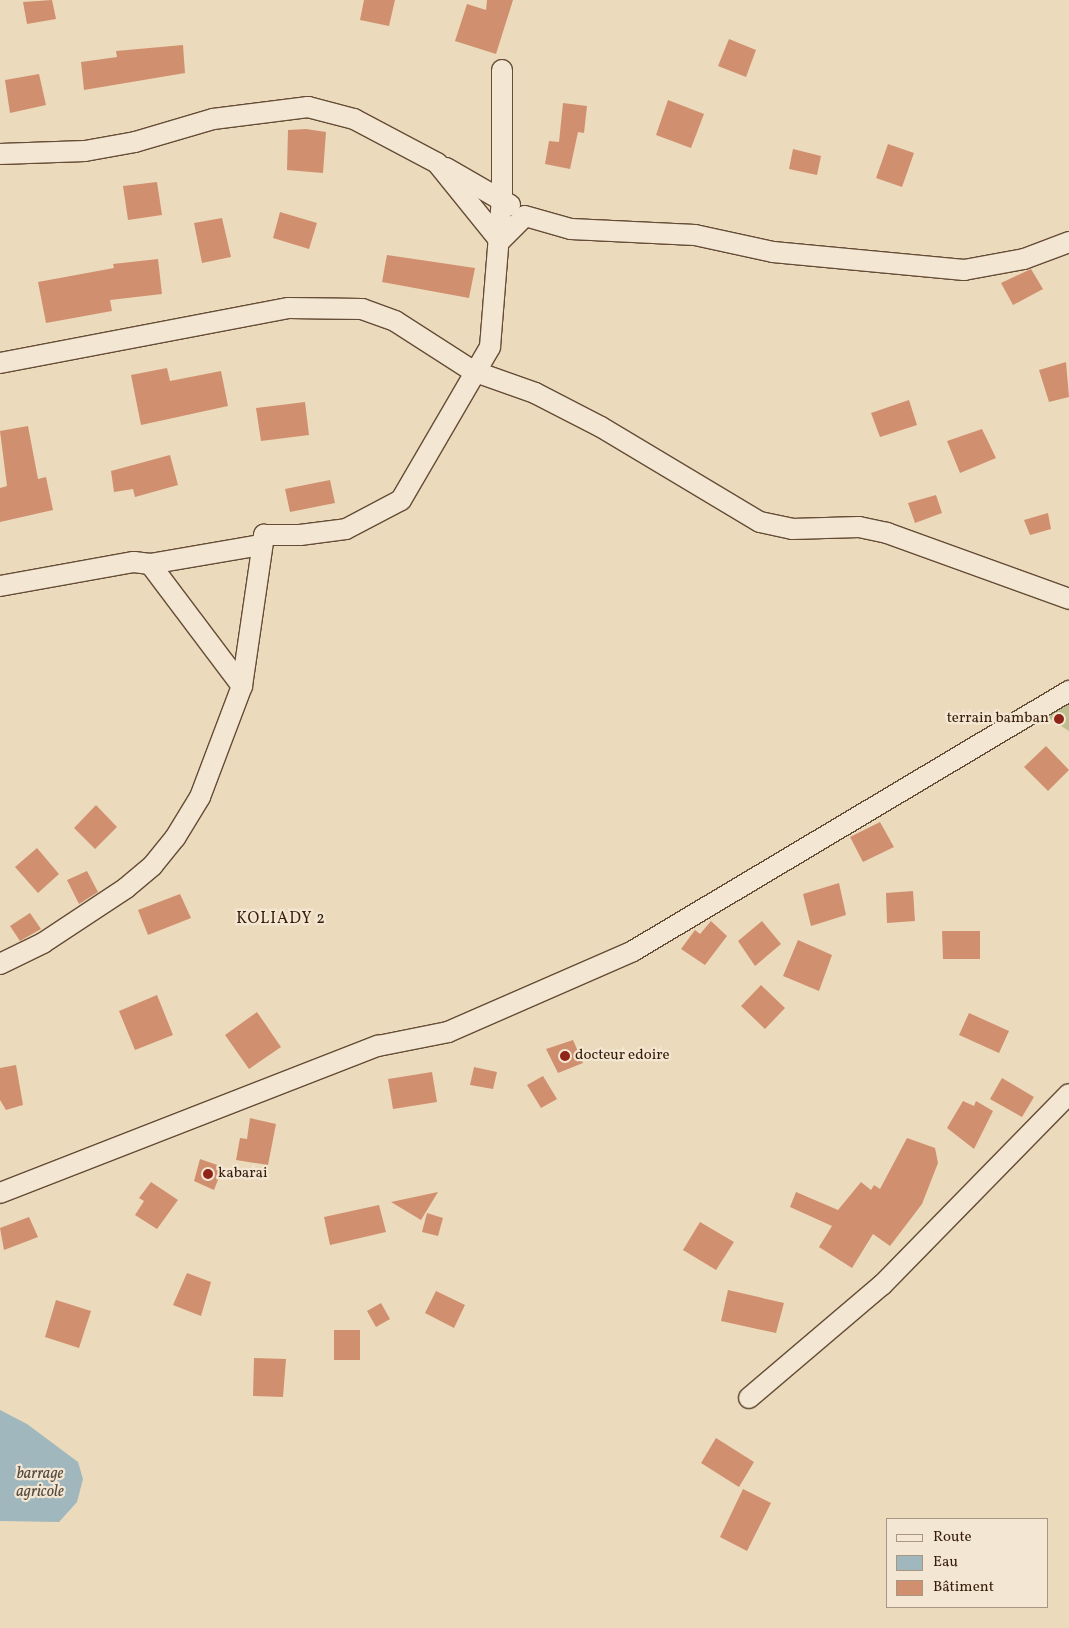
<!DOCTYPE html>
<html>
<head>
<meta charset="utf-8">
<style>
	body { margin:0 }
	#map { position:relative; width:1069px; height:1628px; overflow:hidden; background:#ecdabc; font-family:Vollkorn,serif }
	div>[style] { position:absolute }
	.green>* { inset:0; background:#bdbe8d }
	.water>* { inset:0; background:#9fb7bd }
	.building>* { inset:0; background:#d0906f }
	.roads { filter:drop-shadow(1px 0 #654c36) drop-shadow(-1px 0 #654c36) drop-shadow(0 1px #654c36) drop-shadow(0 -1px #654c36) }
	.minor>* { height:20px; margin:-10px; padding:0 10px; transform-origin:10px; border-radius:10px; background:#f3e7d3 }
	.dots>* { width:14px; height:14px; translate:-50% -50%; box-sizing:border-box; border:2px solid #f3e7d3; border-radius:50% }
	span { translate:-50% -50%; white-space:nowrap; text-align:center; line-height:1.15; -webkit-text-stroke:4.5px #f3e7d3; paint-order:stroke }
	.poi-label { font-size:15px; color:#381d0a }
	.right { translate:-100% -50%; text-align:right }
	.left { translate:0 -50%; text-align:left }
	.neighbourhood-label { font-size:16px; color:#381d0a; letter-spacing:1px }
	.water-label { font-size:16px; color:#574b40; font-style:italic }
	.legend { position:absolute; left:886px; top:1518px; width:162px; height:90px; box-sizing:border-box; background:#f3e7d3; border:1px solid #a89683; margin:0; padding:6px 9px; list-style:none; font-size:15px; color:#381d0a }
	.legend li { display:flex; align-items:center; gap:10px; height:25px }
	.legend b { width:25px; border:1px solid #a89683 }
</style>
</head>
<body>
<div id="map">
	<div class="green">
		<i style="clip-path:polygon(1069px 684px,1069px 731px,1030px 706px)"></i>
	</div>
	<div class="water">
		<i style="clip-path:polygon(0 1410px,27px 1424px,78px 1462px,83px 1479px,77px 1502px,59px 1522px,0 1521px)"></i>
	</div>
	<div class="building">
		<i style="clip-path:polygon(52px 0,56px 19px,27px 24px,23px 2px)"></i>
		<i style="clip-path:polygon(364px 0,395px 0,389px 26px,360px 20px)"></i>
		<i style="clip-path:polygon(487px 0,513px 0,496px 54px,455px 41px,467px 4px,486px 10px)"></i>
		<i style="clip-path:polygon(729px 39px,756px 50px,746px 77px,718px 66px)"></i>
		<i style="clip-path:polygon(183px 45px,185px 73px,84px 90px,81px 62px,117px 57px,116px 51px)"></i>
		<i style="clip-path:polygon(39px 74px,46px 105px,10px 113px,5px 80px)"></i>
		<i style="clip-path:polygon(668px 100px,704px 114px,691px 148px,656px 135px)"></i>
		<i style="clip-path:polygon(563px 103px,587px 106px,584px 133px,578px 132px,570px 169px,545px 164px,549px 141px,559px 142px)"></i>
		<i style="clip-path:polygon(306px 129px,326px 132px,323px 173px,287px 170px,288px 130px)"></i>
		<i style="clip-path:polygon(888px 144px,914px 153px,902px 187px,876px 178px)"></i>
		<i style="clip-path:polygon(793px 149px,821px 156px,817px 175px,789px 169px)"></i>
		<i style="clip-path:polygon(157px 182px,162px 215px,128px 220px,123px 186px)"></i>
		<i style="clip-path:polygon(280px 212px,317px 223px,309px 249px,273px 238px)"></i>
		<i style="clip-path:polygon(222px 218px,231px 257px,202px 263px,194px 223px)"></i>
		<i style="clip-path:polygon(387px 255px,475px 268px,469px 298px,382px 282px)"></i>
		<i style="clip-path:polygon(158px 259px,162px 294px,110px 300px,112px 311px,46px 323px,38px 282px,114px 268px,113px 264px)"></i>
		<i style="clip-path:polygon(1031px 269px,1043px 289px,1013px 305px,1001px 283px)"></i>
		<i style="clip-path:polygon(1066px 362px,1069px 397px,1049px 402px,1039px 370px)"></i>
		<i style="clip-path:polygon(167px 368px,170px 381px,221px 371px,228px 406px,141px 425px,131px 375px)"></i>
		<i style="clip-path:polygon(909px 400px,917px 425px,880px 437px,871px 413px)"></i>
		<i style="clip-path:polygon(305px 402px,309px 435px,261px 441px,256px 408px)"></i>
		<i style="clip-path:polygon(28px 426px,38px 479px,46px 477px,53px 510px,0 522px,0 488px,7px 486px,0 431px)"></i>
		<i style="clip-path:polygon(982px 429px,996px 458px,960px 473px,947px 441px)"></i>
		<i style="clip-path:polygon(170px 455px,178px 485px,135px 497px,133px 489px,114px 492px,111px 471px)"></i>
		<i style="clip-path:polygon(330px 480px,335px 503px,290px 512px,285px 489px)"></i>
		<i style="clip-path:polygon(936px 495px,942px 513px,915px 523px,908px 503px)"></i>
		<i style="clip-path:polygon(1048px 513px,1051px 529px,1030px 535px,1024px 520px)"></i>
		<i style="clip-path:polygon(1046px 746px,1069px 770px,1048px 791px,1024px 767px)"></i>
		<i style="clip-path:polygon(96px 805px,117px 827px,95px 849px,74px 828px)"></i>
		<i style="clip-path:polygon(880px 822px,894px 847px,863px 862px,850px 837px)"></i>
		<i style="clip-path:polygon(37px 848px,59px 874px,38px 893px,15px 867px)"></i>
		<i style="clip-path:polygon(87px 871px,98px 892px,79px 904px,67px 880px)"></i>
		<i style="clip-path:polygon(839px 883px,846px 915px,811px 926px,803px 894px)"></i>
		<i style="clip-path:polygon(913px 891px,915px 921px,887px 923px,886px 893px)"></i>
		<i style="clip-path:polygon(180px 894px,191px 918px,148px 935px,138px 910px)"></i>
		<i style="clip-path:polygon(30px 913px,41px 929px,20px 941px,10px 926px)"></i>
		<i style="clip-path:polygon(711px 921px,727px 936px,705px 965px,681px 949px,695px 930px,700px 934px)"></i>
		<i style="clip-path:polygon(762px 921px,781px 944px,755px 966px,738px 941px)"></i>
		<i style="clip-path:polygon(942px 931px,980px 931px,980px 959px,943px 959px)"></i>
		<i style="clip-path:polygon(798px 940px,832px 955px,819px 991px,783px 976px)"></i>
		<i style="clip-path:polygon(761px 985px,785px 1008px,765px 1029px,741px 1006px)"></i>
		<i style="clip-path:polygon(157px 995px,173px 1035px,135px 1050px,119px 1011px)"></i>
		<i style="clip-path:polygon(257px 1012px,281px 1047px,249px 1069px,225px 1035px)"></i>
		<i style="clip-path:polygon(969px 1013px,1009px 1031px,999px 1053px,959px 1035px)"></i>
		<i style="clip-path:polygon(573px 1040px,583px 1063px,558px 1073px,546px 1049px)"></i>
		<i style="clip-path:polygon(16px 1065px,23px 1105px,6px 1110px,0 1100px,0 1068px)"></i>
		<i style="clip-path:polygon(474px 1067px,497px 1072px,493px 1089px,470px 1085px)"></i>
		<i style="clip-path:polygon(432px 1072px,437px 1102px,393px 1109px,388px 1079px)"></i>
		<i style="clip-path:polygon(543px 1076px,557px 1099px,541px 1108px,527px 1085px)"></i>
		<i style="clip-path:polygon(1002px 1078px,1034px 1097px,1022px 1117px,990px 1099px)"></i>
		<i style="clip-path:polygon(963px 1101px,974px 1106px,976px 1101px,993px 1111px,974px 1149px,947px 1128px)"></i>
		<i style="clip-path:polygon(250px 1118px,276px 1124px,268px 1165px,236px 1160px,240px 1138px,247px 1139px)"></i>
		<i style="clip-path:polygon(907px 1138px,935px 1148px,938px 1163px,922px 1204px,890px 1246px,873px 1234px,852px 1268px,819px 1247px,832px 1226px,790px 1207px,796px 1192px,838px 1210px,861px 1182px,871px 1190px,874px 1185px,880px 1189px)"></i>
		<i style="clip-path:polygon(200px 1159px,223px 1167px,214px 1190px,194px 1181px)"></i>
		<i style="clip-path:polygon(151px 1182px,178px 1200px,157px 1229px,135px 1215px,144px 1201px,139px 1198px)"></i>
		<i style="clip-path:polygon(438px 1192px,421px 1220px,391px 1202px)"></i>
		<i style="clip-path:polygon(379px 1205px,386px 1232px,330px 1245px,324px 1217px)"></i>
		<i style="clip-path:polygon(427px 1213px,443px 1218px,438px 1236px,422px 1232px)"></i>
		<i style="clip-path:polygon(29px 1217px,38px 1237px,4px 1250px,0 1228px)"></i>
		<i style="clip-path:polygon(700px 1222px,734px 1242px,716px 1270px,683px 1250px)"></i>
		<i style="clip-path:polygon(187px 1273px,211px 1282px,201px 1316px,173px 1305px)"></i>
		<i style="clip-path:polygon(728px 1290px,784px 1303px,776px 1333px,721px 1321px)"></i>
		<i style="clip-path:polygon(436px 1291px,465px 1305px,454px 1328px,425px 1313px)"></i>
		<i style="clip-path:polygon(56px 1300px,91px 1311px,79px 1348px,45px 1337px)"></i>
		<i style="clip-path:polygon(381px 1303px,390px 1319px,376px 1327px,367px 1311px)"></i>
		<i style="clip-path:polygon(334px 1330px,360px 1330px,360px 1360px,334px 1360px)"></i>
		<i style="clip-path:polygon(254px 1358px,286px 1359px,283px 1397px,253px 1396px)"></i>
		<i style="clip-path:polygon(716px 1438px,754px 1462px,739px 1487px,701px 1463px)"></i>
		<i style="clip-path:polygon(743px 1489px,771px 1503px,747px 1551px,720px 1537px)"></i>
	</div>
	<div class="roads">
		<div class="minor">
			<i style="left:0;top:154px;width:85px;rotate:-2deg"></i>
			<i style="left:85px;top:151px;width:51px;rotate:-10.2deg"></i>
			<i style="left:135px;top:142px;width:81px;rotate:-16.4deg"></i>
			<i style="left:213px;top:119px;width:96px;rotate:-7.2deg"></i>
			<i style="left:308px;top:107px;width:48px;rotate:14.6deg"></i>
			<i style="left:354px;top:119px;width:94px;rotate:27.9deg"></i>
			<i style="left:437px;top:163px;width:100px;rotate:51.1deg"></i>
			<i style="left:500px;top:241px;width:35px;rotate:-45deg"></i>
			<i style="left:525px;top:216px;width:48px;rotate:15.8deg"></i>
			<i style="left:571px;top:229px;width:124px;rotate:2.8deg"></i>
			<i style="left:695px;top:235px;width:80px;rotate:12.3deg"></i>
			<i style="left:773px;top:252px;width:192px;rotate:5.4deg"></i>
			<i style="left:964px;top:270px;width:61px;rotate:-10.4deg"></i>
			<i style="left:1024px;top:259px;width:48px;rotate:-20.7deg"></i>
			<i style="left:446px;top:168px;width:74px;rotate:30deg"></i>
			<i style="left:0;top:363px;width:294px;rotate:-10.8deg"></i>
			<i style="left:289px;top:308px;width:73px;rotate:0.8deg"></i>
			<i style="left:362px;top:309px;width:35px;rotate:20deg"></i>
			<i style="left:395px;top:321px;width:93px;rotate:32.7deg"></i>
			<i style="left:473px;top:371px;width:66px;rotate:19.5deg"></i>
			<i style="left:535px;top:393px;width:74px;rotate:27.3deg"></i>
			<i style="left:601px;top:427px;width:185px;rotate:30.9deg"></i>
			<i style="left:760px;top:522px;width:33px;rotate:12deg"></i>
			<i style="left:792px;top:529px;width:67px;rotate:-1.7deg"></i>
			<i style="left:859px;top:527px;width:29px;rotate:12deg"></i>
			<i style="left:887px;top:533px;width:194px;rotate:19.9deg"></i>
			<i style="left:150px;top:564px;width:113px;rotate:-9.7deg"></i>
			<i style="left:0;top:586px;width:136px;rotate:-10.2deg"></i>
			<i style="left:134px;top:562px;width:16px;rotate:7deg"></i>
			<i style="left:150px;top:564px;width:153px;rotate:53deg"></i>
			<i style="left:0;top:964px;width:48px;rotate:-26deg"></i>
			<i style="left:43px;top:943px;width:100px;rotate:-33.5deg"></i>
			<i style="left:126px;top:888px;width:35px;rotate:-40deg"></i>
			<i style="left:153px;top:865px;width:35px;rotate:-51deg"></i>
			<i style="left:175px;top:838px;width:48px;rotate:-58.6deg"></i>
			<i style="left:200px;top:797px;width:119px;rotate:-69.3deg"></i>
			<i style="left:242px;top:686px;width:153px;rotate:-81.7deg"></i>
			<i style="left:264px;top:535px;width:36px"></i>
			<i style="left:300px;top:535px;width:46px;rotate:-7.4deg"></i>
			<i style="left:346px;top:529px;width:62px;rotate:-27.8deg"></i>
			<i style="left:401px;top:500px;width:177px;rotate:-59.8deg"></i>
			<i style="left:490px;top:347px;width:148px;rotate:-85.4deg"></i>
			<i style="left:502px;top:199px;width:129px;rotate:-90deg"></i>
			<i style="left:0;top:1193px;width:406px;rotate:-21.3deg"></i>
			<i style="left:378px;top:1046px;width:71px;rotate:-11.3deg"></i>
			<i style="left:448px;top:1032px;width:202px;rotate:-23.6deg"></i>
			<i style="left:633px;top:951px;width:508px;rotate:-30.81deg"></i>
			<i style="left:749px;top:1398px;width:175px;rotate:-40.4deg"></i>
			<i style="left:882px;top:1285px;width:267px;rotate:-45.6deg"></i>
		</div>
	</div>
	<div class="dots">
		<i style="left:1059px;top:719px;background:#8f2418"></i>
		<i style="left:565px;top:1056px;background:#8f2418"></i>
		<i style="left:208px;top:1174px;background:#8f2418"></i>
	</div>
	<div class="poi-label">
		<span class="right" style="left:1049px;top:719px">terrain bamban</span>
		<span class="left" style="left:575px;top:1056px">docteur edoire</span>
		<span class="left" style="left:218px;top:1174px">kabarai</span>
	</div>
	<div class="neighbourhood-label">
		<span style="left:281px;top:919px">KOLIADY 2</span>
	</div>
	<div class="water-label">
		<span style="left:40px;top:1483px">barrage<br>agricole</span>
	</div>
	<ul class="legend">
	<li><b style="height:6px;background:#f3e7d3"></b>Route</li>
	<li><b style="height:14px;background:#9fb7bd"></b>Eau</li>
	<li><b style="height:14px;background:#d0906f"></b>Bâtiment</li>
	</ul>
</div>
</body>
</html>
